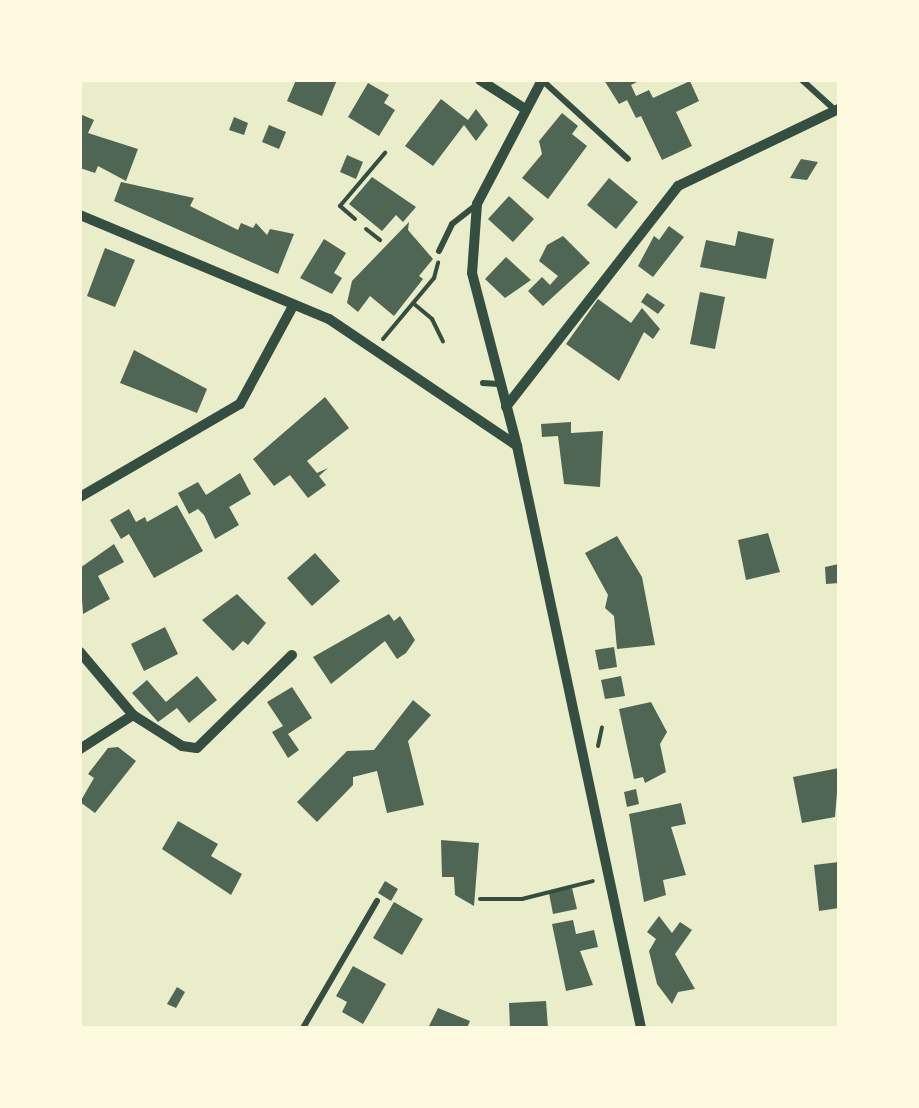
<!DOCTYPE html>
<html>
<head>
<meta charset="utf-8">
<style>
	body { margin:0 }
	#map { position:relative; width:919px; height:1108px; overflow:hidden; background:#e9edc9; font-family:Manrope,sans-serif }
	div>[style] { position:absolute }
	.building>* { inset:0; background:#4f6655 }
	.path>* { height:4px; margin:-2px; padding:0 2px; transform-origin:2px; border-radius:2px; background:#344e41 }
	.service>* { height:6px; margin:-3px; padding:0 3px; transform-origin:3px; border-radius:3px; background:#344e41 }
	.minor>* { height:10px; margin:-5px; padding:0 5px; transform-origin:5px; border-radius:5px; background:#344e41 }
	span { translate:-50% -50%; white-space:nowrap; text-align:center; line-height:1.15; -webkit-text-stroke:9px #fefae0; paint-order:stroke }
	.frame { position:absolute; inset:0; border:82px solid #fefae0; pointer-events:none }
</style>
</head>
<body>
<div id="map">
	<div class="building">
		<i style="clip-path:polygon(296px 80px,337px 80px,322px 116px,287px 101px)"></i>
		<i style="clip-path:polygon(604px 80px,641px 80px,631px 85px,636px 96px,649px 90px,653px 98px,690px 81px,699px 101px,676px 112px,692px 146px,662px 160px,641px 116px,636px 118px,627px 100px,619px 104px)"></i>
		<i style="clip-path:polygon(368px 83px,389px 95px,384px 103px,395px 110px,379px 136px,348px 117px)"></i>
		<i style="clip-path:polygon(441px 99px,468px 120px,476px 109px,488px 125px,476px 141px,464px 125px,433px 166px,405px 146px)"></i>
		<i style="clip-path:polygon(562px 113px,578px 126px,572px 134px,587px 146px,548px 199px,522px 178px,542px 154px,539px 141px)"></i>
		<i style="clip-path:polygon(80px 114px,94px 120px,88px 133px,138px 149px,126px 181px,98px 166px,95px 173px,80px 168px)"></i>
		<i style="clip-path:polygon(234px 117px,248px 123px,244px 135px,229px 130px)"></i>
		<i style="clip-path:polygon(269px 125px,286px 132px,279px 149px,262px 142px)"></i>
		<i style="clip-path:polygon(347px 155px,363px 162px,356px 179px,340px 172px)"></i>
		<i style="clip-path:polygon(801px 159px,818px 162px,807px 180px,790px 178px)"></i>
		<i style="clip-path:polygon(372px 177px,416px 207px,403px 222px,396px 215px,382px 231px,349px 204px)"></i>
		<i style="clip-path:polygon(609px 178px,638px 202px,616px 229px,587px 205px)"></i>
		<i style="clip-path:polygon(121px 182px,194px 198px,190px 206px,238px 230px,241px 223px,253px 228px,256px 223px,267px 235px,270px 229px,294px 234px,278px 274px,114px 201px)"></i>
		<i style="clip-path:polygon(509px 196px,534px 219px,513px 242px,488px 219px)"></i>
		<i style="clip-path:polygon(409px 222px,408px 230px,433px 259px,419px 276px,423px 279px,394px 316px,370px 296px,358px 312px,347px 303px,352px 281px)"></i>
		<i style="clip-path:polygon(669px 226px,684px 237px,653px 277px,638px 266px,654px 236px,659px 240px)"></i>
		<i style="clip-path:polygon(738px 231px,774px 239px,766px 279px,700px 267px,706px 240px,735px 246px)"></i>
		<i style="clip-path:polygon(563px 236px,590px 263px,543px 306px,528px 291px,542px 277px,550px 285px,558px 276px,539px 261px,547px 245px)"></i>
		<i style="clip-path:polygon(324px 239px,346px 253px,334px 273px,342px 278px,332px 294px,300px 278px)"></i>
		<i style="clip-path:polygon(105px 248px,135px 260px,115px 307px,87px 296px)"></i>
		<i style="clip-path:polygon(506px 257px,531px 280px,505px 298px,485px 279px)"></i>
		<i style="clip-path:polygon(700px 292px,725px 297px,715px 349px,690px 344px)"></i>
		<i style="clip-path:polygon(647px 293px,665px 305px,658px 314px,641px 302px)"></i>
		<i style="clip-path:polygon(598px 299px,631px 323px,642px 308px,660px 329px,653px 339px,644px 332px,619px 381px,566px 344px)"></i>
		<i style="clip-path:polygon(134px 350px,207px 389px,197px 413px,120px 383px)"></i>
		<i style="clip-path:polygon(325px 397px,349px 428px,307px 461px,317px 473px,328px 468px,319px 476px,326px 485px,308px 498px,290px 475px,274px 486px,253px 459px)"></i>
		<i style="clip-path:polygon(571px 422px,571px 433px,603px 431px,600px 487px,564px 484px,558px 436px,542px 437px,541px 424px)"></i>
		<i style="clip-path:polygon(240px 473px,251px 494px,229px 507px,239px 525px,215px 539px,204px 515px,198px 509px,189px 514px,178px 493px,198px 482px,206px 495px)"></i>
		<i style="clip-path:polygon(177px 505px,203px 551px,154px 578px,129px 534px,121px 539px,110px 520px,129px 509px,136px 522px,145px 517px,147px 522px)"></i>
		<i style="clip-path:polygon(768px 533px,780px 572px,746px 580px,738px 540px)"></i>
		<i style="clip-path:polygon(617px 536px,642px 577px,655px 645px,617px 649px,614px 616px,605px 608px,608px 595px,585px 553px)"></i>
		<i style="clip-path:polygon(114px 544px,124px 562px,98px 576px,110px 599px,83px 614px,80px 568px)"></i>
		<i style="clip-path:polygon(315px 553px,340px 581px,312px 606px,287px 578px)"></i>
		<i style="clip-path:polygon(839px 564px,839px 583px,826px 584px,825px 567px)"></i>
		<i style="clip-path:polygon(237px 594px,266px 623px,248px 645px,243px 641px,233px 651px,202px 620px)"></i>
		<i style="clip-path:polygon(389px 614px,394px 621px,400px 616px,415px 640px,406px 653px,397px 659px,385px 641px,331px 684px,313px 657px)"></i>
		<i style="clip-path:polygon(165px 627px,178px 654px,144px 671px,131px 644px)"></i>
		<i style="clip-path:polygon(614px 647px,617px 667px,599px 670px,595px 650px)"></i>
		<i style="clip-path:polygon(197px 676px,217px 700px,189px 723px,177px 708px,158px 722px,132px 693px,147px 680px,166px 702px)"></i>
		<i style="clip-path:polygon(621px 676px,625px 696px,605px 699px,601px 680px)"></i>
		<i style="clip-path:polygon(292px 687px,312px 718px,288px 734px,299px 750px,288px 758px,272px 732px,283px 726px,267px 702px)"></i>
		<i style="clip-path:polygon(413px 700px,431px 715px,408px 741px,424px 805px,387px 813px,377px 771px,353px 777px,353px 785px,317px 822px,297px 802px,347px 751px,374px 750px)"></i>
		<i style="clip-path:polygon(651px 702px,667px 732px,660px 744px,666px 772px,645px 783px,643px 777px,634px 779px,619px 709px)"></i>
		<i style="clip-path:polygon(118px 747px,136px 761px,95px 813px,80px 802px,94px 778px,88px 774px,108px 748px)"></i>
		<i style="clip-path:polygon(839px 768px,835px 817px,802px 823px,793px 777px)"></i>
		<i style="clip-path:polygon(636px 789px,639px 804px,627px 807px,624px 792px)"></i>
		<i style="clip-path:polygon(681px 803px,686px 824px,671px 827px,686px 875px,663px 880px,666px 895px,644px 902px,629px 814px)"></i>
		<i style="clip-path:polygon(178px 821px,218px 844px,211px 856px,242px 874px,231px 895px,162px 849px)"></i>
		<i style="clip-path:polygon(441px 840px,479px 843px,474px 906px,455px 895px,454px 877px,442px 877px)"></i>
		<i style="clip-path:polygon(839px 862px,839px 908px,819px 911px,814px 865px)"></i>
		<i style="clip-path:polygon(385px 881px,398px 889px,391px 901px,378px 893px)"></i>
		<i style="clip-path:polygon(572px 888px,577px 909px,553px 914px,549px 893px)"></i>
		<i style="clip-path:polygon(394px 902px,423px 919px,402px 955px,373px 938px)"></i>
		<i style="clip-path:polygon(659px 916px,672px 933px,680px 922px,692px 930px,675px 954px,695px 989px,678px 992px,672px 1004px,657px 984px,649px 951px,656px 939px,647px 932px)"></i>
		<i style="clip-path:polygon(573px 920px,576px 934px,594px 930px,598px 947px,580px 951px,593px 985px,566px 991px,552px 924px)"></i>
		<i style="clip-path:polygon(353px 966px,386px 984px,363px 1024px,342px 1012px,347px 1002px,336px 996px)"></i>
		<i style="clip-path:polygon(177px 987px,185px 992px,176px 1008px,167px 1004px)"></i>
		<i style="clip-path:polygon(546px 1001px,548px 1028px,510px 1028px,509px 1003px)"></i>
		<i style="clip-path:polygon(438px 1008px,470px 1021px,467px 1028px,428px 1028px)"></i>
	</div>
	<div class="path">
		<i style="left:355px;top:219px;width:20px;rotate:-139deg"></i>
		<i style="left:340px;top:206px;width:70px;rotate:-49.7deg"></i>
		<i style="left:366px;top:229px;width:18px;rotate:38deg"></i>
		<i style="left:413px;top:303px;width:25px;rotate:40deg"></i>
		<i style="left:432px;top:319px;width:25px;rotate:64deg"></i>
		<i style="left:383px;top:339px;width:80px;rotate:-50.1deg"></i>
		<i style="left:434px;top:278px;width:16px;rotate:-75deg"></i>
		<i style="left:598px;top:746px;width:19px;rotate:-78deg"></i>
		<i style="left:480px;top:899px;width:42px"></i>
		<i style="left:522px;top:899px;width:73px;rotate:-14.2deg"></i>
	</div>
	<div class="service">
		<i style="left:802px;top:80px;width:45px;rotate:42.3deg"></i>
		<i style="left:543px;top:81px;width:115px;rotate:42.5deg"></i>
		<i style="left:439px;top:251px;width:30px;rotate:-64deg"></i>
		<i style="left:452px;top:224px;width:31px;rotate:-38deg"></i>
		<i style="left:483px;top:383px;width:16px;rotate:4deg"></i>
		<i style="left:303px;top:1028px;width:147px;rotate:-59.8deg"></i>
	</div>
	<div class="minor">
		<i style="left:480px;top:80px;width:54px;rotate:32.8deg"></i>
		<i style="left:542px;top:80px;width:140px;rotate:117.7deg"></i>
		<i style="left:477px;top:204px;width:69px;rotate:94.1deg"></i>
		<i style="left:472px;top:273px;width:179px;rotate:75.4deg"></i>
		<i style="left:517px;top:446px;width:595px;rotate:77.97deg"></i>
		<i style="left:80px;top:215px;width:270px;rotate:22.7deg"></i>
		<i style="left:329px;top:319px;width:227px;rotate:34deg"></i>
		<i style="left:506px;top:407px;width:280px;rotate:-52.1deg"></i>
		<i style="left:678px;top:186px;width:178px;rotate:-25.6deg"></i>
		<i style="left:80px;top:497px;width:185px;rotate:-30.2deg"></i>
		<i style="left:240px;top:404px;width:111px;rotate:-61.6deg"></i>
		<i style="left:80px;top:652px;width:82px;rotate:49.9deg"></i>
		<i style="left:133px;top:715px;width:58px;rotate:32.3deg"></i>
		<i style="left:182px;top:746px;width:15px;rotate:8deg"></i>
		<i style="left:197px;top:748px;width:133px;rotate:-44.4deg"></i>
		<i style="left:80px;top:749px;width:63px;rotate:-32.7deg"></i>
	</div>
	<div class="frame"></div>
</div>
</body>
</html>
